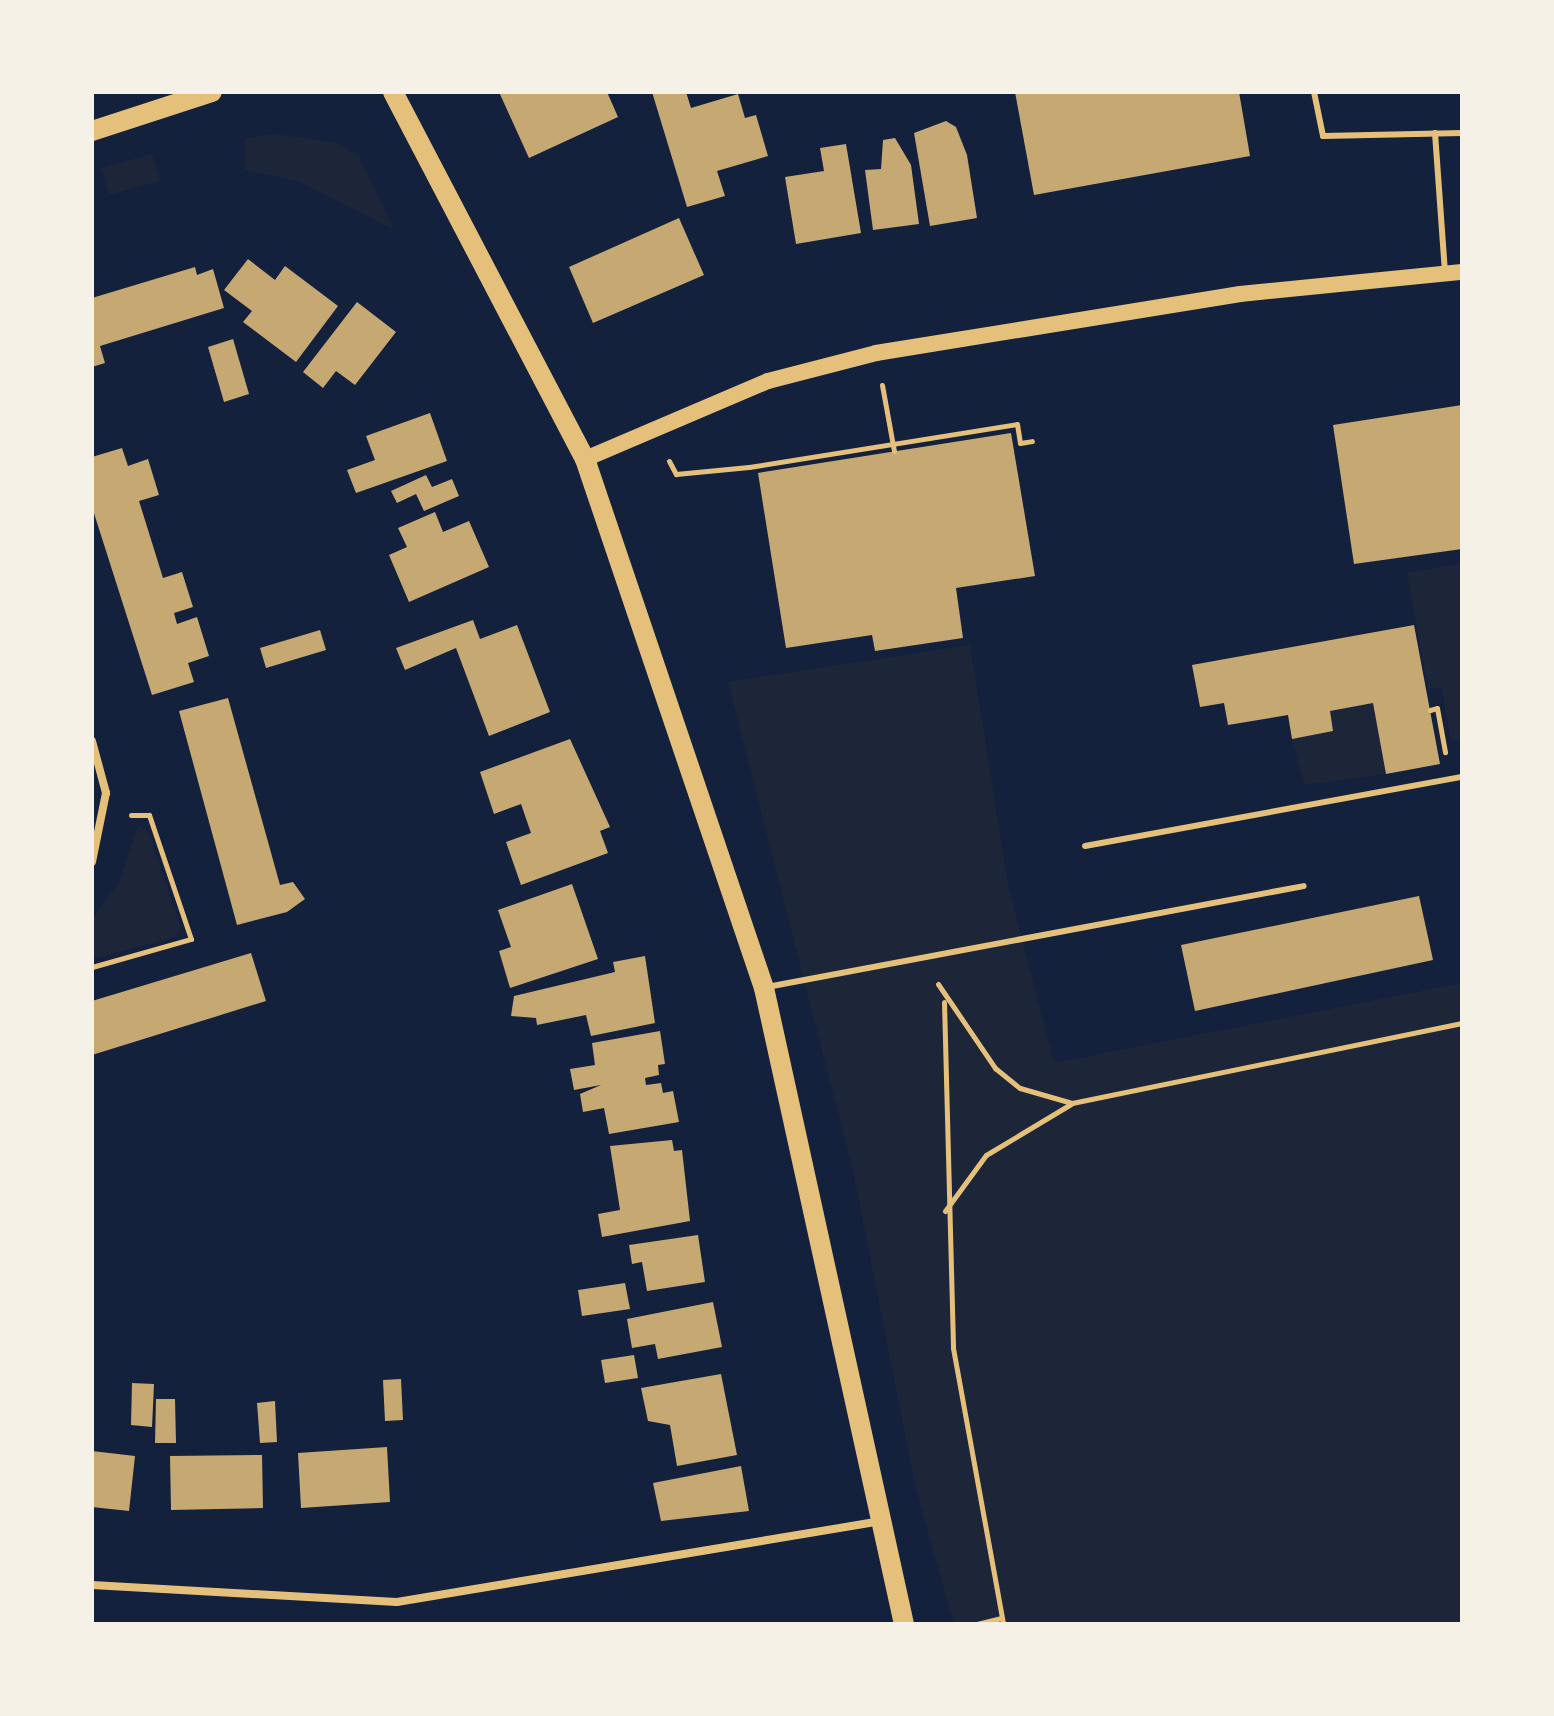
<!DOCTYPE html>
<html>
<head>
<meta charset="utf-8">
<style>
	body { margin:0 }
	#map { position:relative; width:1554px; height:1716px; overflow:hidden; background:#14213d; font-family:Ubuntu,sans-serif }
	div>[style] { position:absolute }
	.green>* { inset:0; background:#1d2539 }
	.building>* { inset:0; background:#c6a872 }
	.path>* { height:5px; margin:-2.5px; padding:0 2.5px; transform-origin:2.5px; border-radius:2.5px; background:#e5c07b }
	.service>* { height:6px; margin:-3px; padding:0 3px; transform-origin:3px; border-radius:3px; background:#e5c07b }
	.minor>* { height:8px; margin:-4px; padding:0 4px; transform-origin:4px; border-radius:4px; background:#e5c07b }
	.secondary>* { height:16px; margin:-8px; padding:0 8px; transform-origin:8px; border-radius:8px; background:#e5c07b }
	.primary>* { height:20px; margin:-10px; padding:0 10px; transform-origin:10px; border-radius:10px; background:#e5c07b }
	span { translate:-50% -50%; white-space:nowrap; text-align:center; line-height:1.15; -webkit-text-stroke:8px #f6f1e7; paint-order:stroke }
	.frame { position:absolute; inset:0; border:94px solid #f6f1e7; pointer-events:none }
</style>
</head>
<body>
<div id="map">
	<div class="green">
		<i style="clip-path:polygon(274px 134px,338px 143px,359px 156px,394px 230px,298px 181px,245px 170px,245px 138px)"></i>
		<i style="clip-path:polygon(152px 154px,160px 181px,109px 195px,102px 168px)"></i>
		<i style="clip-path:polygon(1462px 563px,1462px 740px,1451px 740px,1441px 687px,1428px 689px,1407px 573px)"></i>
		<i style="clip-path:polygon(970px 645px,1008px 885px,1054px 1063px,1462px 983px,1462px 1624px,954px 1624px,916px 1490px,854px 1176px,728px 682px)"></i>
		<i style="clip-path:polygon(1373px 703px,1386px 774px,1304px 785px,1292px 739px,1333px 731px,1330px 711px)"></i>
		<i style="clip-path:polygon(138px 825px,148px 832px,181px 928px,175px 937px,92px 959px,92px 920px,120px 880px)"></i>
	</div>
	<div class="building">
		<i style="clip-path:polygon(499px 92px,607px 92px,618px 117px,529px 158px)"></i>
		<i style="clip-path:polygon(652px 92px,686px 92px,691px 108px,738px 94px,745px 118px,756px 115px,768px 156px,717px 171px,725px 196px,687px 207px)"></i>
		<i style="clip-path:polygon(1015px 92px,1239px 92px,1250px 156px,1034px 195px)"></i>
		<i style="clip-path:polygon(946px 121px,956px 127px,967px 155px,977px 218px,930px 226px,914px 133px)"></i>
		<i style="clip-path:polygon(895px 138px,911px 165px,919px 224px,873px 230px,865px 170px,881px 169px,883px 140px)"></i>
		<i style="clip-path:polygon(846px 144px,861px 233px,796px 244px,785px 177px,824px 171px,820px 148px)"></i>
		<i style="clip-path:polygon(679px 218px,704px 275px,593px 323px,569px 267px)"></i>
		<i style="clip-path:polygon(248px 259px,275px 280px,285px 266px,338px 306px,296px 362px,243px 322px,252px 311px,224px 290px)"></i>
		<i style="clip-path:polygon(195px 267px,197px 275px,213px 269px,224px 308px,100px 346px,105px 363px,92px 367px,92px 298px)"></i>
		<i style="clip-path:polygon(357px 302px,396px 332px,355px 385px,336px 371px,323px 388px,303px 372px)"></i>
		<i style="clip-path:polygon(233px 339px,249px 394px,224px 402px,208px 347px)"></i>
		<i style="clip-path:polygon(1462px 405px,1462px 549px,1354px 564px,1333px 425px)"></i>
		<i style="clip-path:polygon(430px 413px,447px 461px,356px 493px,347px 470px,375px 460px,366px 436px)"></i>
		<i style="clip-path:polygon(1011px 433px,1035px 576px,956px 588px,963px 638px,875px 651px,872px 635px,786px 648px,758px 473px)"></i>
		<i style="clip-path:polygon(122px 448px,128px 466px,148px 459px,159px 495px,139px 501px,163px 578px,182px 572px,193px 607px,174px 613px,177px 624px,197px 617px,209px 656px,188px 663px,194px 682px,152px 695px,92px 507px,92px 457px)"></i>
		<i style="clip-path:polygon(426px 475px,432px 487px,452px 479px,459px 496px,424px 511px,416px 494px,397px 503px,391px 491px)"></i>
		<i style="clip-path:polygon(435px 512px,443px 532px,469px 521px,489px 567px,409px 602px,389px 555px,407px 547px,398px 528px)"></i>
		<i style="clip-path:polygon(473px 620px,480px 639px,517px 625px,550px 712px,489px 736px,456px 648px,405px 670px,396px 648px)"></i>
		<i style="clip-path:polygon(1414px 625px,1440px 764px,1386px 774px,1373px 703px,1330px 711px,1333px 731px,1292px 739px,1288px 715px,1228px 725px,1224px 703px,1200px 707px,1192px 665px)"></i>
		<i style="clip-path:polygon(320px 630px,326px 650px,266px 668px,260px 648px)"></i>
		<i style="clip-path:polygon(228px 698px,280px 885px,293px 882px,305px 899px,287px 912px,237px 925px,179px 711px)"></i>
		<i style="clip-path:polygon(570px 739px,610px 827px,600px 831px,608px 853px,521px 885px,506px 842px,531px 833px,521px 804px,494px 814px,480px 772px)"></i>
		<i style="clip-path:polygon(572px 884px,598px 959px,510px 988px,499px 951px,511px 947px,498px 910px)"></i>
		<i style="clip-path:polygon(1419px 896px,1433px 960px,1195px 1011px,1181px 945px)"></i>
		<i style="clip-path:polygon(251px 953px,266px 1001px,92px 1055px,92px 1001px)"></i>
		<i style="clip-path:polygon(645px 956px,655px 1023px,591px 1036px,586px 1015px,537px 1025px,536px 1018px,511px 1016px,514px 996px,615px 972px,613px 962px)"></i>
		<i style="clip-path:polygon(660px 1031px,665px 1064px,658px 1065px,659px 1075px,645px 1078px,646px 1085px,661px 1083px,663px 1093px,673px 1091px,679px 1122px,609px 1134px,604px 1108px,583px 1112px,580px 1094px,601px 1085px,574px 1090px,570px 1069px,595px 1065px,592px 1043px)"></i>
		<i style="clip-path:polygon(672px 1140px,674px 1151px,682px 1150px,690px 1221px,602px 1237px,598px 1214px,620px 1210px,610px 1146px)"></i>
		<i style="clip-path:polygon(698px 1235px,705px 1282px,647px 1291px,642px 1262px,632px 1264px,629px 1245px)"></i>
		<i style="clip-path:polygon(625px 1283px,630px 1309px,582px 1316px,578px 1290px)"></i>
		<i style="clip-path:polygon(713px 1302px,722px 1347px,658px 1359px,655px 1344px,632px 1348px,627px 1319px)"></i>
		<i style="clip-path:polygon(634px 1355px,638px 1378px,605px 1383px,601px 1360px)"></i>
		<i style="clip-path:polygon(721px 1374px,737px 1455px,677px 1466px,670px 1425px,648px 1421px,641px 1388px)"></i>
		<i style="clip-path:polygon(401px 1379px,403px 1420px,385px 1421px,383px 1380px)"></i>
		<i style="clip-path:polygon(132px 1383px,154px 1384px,152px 1427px,131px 1425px)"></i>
		<i style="clip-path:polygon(156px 1399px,175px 1399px,176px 1443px,155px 1443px)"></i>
		<i style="clip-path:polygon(275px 1401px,277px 1442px,260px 1443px,257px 1403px)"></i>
		<i style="clip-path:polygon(387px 1447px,390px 1502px,301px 1508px,298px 1453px)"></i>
		<i style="clip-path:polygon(92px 1451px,135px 1456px,129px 1511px,92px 1507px)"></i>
		<i style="clip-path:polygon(262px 1455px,263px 1508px,171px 1510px,170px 1456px)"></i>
		<i style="clip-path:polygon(741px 1466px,749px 1511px,661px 1521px,653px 1483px)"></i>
	</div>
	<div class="path">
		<i style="left:882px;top:385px;width:67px;rotate:79.7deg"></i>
		<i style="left:669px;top:461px;width:15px;rotate:62deg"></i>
		<i style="left:676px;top:474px;width:73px;rotate:-5.5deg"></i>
		<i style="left:749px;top:467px;width:271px;rotate:-9.1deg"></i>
		<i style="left:1017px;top:424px;width:19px;rotate:81deg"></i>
		<i style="left:1020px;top:443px;width:12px;rotate:-9deg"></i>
		<i style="left:1430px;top:710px;width:7px;rotate:-16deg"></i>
		<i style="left:1437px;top:708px;width:45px;rotate:79.7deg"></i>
		<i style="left:92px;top:967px;width:103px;rotate:-15.8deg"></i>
		<i style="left:191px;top:939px;width:131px;rotate:-108.7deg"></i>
		<i style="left:149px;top:815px;width:18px;rotate:180deg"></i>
		<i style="left:938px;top:984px;width:102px;rotate:55.8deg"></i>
		<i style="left:995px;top:1068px;width:32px;rotate:39deg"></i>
		<i style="left:1020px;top:1088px;width:54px;rotate:16.1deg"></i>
		<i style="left:1072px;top:1103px;width:398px;rotate:-11.6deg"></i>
		<i style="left:944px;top:1002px;width:346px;rotate:88.5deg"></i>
		<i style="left:953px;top:1348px;width:280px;rotate:79.7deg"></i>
		<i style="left:945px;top:1211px;width:69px;rotate:-53.8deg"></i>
		<i style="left:986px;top:1155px;width:99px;rotate:-31deg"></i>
		<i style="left:977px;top:1624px;width:25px;rotate:-14deg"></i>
	</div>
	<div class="service">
		<i style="left:1314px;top:92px;width:45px;rotate:78.4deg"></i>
		<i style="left:1323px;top:136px;width:139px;rotate:-1.2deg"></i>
		<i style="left:1435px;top:133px;width:139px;rotate:85.9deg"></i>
		<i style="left:1085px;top:846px;width:383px;rotate:-10.4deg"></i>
		<i style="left:767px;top:987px;width:546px;rotate:-10.65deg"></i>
	</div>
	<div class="minor">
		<i style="left:92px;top:741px;width:54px;rotate:74.9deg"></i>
		<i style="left:106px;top:793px;width:70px;rotate:101.5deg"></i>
		<i style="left:92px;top:1585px;width:305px;rotate:3.2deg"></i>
		<i style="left:397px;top:1602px;width:491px;rotate:-9.5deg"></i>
	</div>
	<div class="secondary">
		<i style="left:585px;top:459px;width:199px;rotate:-23.1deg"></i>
		<i style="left:768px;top:381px;width:112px;rotate:-14.5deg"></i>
		<i style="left:876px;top:353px;width:369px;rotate:-9.2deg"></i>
		<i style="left:1240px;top:294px;width:223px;rotate:-5.7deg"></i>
	</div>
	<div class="primary">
		<i style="left:393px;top:92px;width:414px;rotate:62.4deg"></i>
		<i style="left:585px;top:459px;width:558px;rotate:71.31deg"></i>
		<i style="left:764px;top:988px;width:651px;rotate:77.59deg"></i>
		<i style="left:92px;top:131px;width:126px;rotate:-18deg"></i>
	</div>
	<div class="frame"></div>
</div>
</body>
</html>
